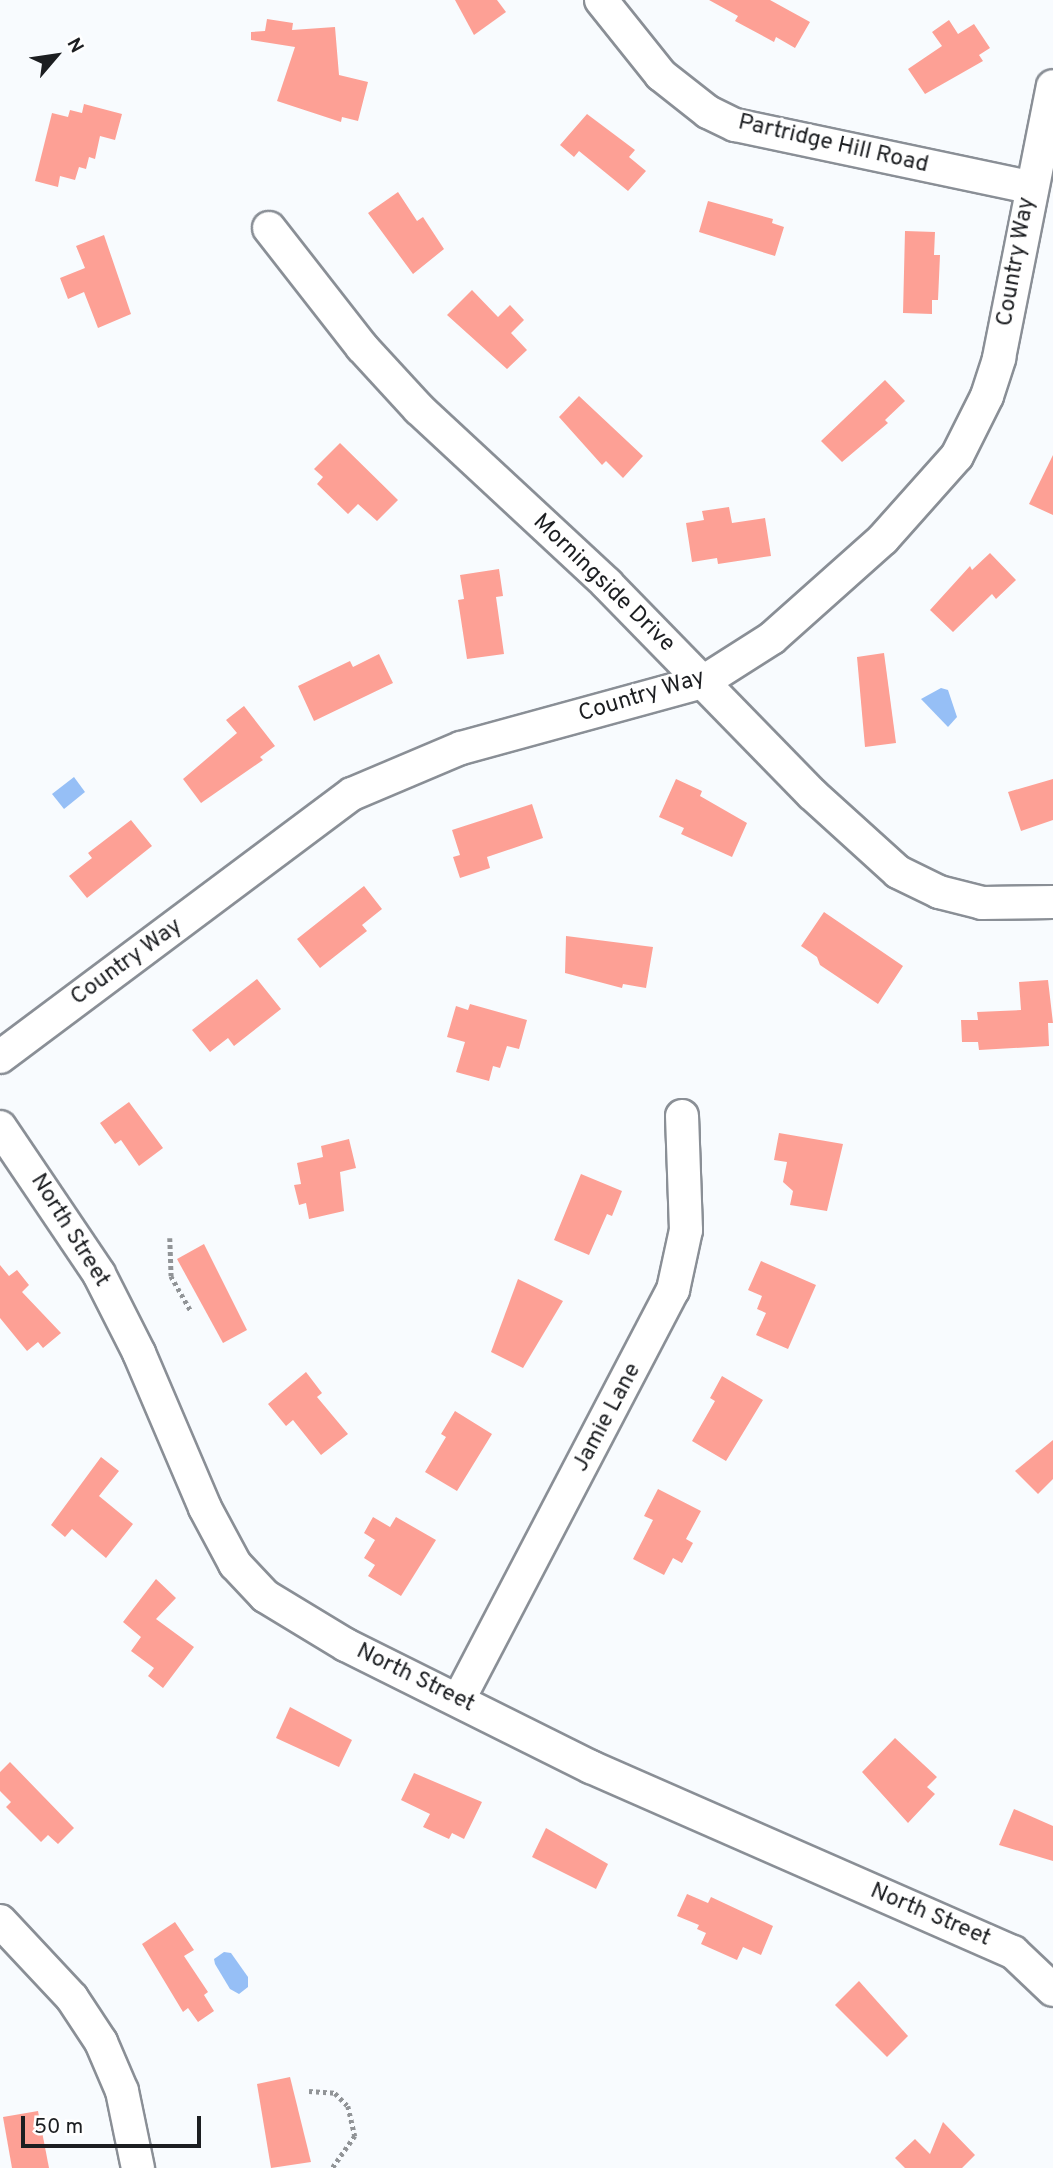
<!DOCTYPE html>
<html>
<head>
<meta charset="utf-8">
<style>
	body { margin:0 }
	#map { position:relative; width:1053px; height:2168px; overflow:hidden; background:#f8fbfe; font-family:Overpass,sans-serif }
	div>[style] { position:absolute }
	.water>* { inset:0; background:#96bff6 }
	.building>* { inset:0; background:#fda095 }
	.path>* { height:4.5px; margin-top:-2.25px; transform-origin:0; background:repeating-linear-gradient(90deg,#919497 0 3.5px,transparent 0 7px) }
	.roads { filter:drop-shadow(2px 0 #8a8f96) drop-shadow(-2px 0 #8a8f96) drop-shadow(0 2px #8a8f96) drop-shadow(0 -2px #8a8f96) }
	.minor>* { height:32px; margin:-16px; padding:0 16px; transform-origin:16px; border-radius:16px; background:#fff }
	span { translate:-50% -50%; white-space:nowrap; text-align:center; line-height:1.15; -webkit-text-stroke:5px #fff; paint-order:stroke }
	.street-label { font-size:23px; color:#1c1e21 }
	.north { position:absolute; left:21px; top:21px; width:70px; height:70px; -webkit-text-stroke:5px #fff; paint-order:stroke; rotate:61deg; font-size:19px; font-weight:700; line-height:28px; text-align:center; color:#1c1e21 }
	.north::after { content:''; display:block; margin:auto; width:24px; height:32px; background:#1c1e21; clip-path:polygon(50% 0,100% 100%,50% 72%,0 100%) }
	.scale { position:absolute; left:21px; top:2116px; width:180px; height:32px; box-sizing:border-box; border:4px solid #1c1e21; border-top:0; padding-left:9px; font-size:21px; line-height:24px; white-space:nowrap; color:#1c1e21; -webkit-text-stroke:5px #fff; paint-order:stroke }
</style>
</head>
<body>
<div id="map">
	<div class="water">
		<i style="clip-path:polygon(941px 688px,948px 690px,957px 717px,948px 727px,921px 699px)"></i>
		<i style="clip-path:polygon(74px 777px,85px 792px,64px 809px,52px 794px)"></i>
		<i style="clip-path:polygon(224px 1952px,231px 1953px,248px 1977px,248px 1987px,239px 1994px,230px 1989px,215px 1964px,214px 1959px)"></i>
	</div>
	<div class="building">
		<i style="clip-path:polygon(455px 0,497px 0,506px 12px,474px 35px)"></i>
		<i style="clip-path:polygon(709px 0,770px 0,810px 22px,795px 48px,776px 37px,774px 42px,735px 21px,738px 16px)"></i>
		<i style="clip-path:polygon(267px 19px,293px 23px,292px 30px,335px 27px,339px 75px,368px 82px,358px 121px,342px 117px,341px 122px,277px 101px,295px 47px,251px 40px,251px 32px,265px 31px)"></i>
		<i style="clip-path:polygon(949px 20px,958px 34px,974px 24px,990px 48px,979px 55px,983px 61px,925px 94px,908px 69px,942px 46px,932px 32px)"></i>
		<i style="clip-path:polygon(84px 104px,122px 114px,115px 140px,100px 136px,95px 159px,89px 157px,86px 169px,79px 167px,75px 180px,60px 176px,58px 187px,35px 181px,52px 113px,68px 117px,70px 110px,82px 113px)"></i>
		<i style="clip-path:polygon(587px 114px,635px 150px,629px 157px,646px 171px,628px 191px,579px 151px,574px 157px,560px 145px)"></i>
		<i style="clip-path:polygon(398px 192px,417px 221px,423px 217px,444px 249px,413px 274px,368px 213px)"></i>
		<i style="clip-path:polygon(708px 201px,773px 219px,772px 223px,784px 227px,775px 256px,699px 232px)"></i>
		<i style="clip-path:polygon(905px 231px,935px 232px,934px 255px,940px 255px,938px 300px,932px 300px,932px 314px,903px 313px)"></i>
		<i style="clip-path:polygon(104px 235px,131px 314px,98px 328px,84px 292px,68px 299px,60px 278px,85px 268px,76px 246px)"></i>
		<i style="clip-path:polygon(472px 290px,498px 317px,510px 305px,524px 320px,511px 333px,527px 350px,507px 369px,447px 315px)"></i>
		<i style="clip-path:polygon(885px 380px,905px 401px,885px 420px,888px 423px,842px 462px,821px 441px)"></i>
		<i style="clip-path:polygon(579px 396px,643px 456px,623px 478px,606px 461px,602px 465px,559px 417px)"></i>
		<i style="clip-path:polygon(340px 443px,398px 500px,377px 521px,358px 504px,348px 514px,317px 484px,323px 477px,314px 469px)"></i>
		<i style="clip-path:polygon(1053px 455px,1053px 515px,1029px 504px)"></i>
		<i style="clip-path:polygon(729px 507px,732px 523px,765px 518px,771px 556px,718px 564px,717px 558px,692px 562px,686px 523px,704px 520px,702px 511px)"></i>
		<i style="clip-path:polygon(990px 553px,1016px 580px,996px 599px,992px 594px,953px 632px,930px 610px,970px 566px,972px 570px)"></i>
		<i style="clip-path:polygon(499px 569px,503px 596px,496px 597px,504px 654px,467px 659px,458px 600px,464px 599px,460px 575px)"></i>
		<i style="clip-path:polygon(884px 653px,896px 743px,865px 747px,857px 657px)"></i>
		<i style="clip-path:polygon(379px 654px,393px 683px,314px 721px,298px 686px,350px 661px,353px 667px)"></i>
		<i style="clip-path:polygon(244px 706px,275px 746px,260px 757px,263px 760px,201px 803px,183px 779px,237px 733px,226px 720px)"></i>
		<i style="clip-path:polygon(676px 779px,702px 791px,700px 796px,747px 823px,732px 857px,681px 834px,684px 828px,659px 817px)"></i>
		<i style="clip-path:polygon(1053px 779px,1053px 820px,1021px 831px,1008px 792px)"></i>
		<i style="clip-path:polygon(532px 804px,543px 838px,487px 857px,490px 868px,460px 878px,453px 857px,460px 855px,452px 830px)"></i>
		<i style="clip-path:polygon(131px 820px,152px 846px,87px 898px,69px 876px,92px 858px,88px 853px)"></i>
		<i style="clip-path:polygon(364px 886px,382px 909px,362px 925px,367px 931px,320px 968px,297px 939px)"></i>
		<i style="clip-path:polygon(824px 912px,903px 966px,878px 1004px,820px 965px,817px 957px,801px 946px)"></i>
		<i style="clip-path:polygon(566px 936px,653px 947px,646px 988px,623px 984px,622px 988px,565px 973px)"></i>
		<i style="clip-path:polygon(257px 979px,281px 1009px,234px 1046px,228px 1038px,210px 1052px,192px 1030px)"></i>
		<i style="clip-path:polygon(1048px 980px,1053px 1023px,1048px 1023px,1049px 1046px,979px 1050px,978px 1042px,962px 1042px,961px 1020px,978px 1020px,977px 1012px,1021px 1010px,1019px 982px)"></i>
		<i style="clip-path:polygon(470px 1004px,527px 1020px,519px 1049px,507px 1046px,500px 1068px,493px 1066px,489px 1081px,456px 1072px,465px 1042px,447px 1037px,456px 1006px,468px 1010px)"></i>
		<i style="clip-path:polygon(129px 1102px,163px 1148px,139px 1166px,121px 1140px,115px 1144px,100px 1123px)"></i>
		<i style="clip-path:polygon(779px 1133px,843px 1144px,827px 1211px,790px 1205px,793px 1191px,783px 1182px,787px 1162px,774px 1160px)"></i>
		<i style="clip-path:polygon(349px 1139px,356px 1168px,340px 1172px,344px 1211px,309px 1219px,306px 1203px,299px 1205px,294px 1185px,301px 1184px,297px 1163px,323px 1157px,321px 1146px)"></i>
		<i style="clip-path:polygon(581px 1174px,622px 1191px,612px 1216px,607px 1214px,589px 1255px,554px 1240px)"></i>
		<i style="clip-path:polygon(204px 1244px,247px 1330px,223px 1343px,177px 1259px)"></i>
		<i style="clip-path:polygon(761px 1261px,816px 1285px,788px 1349px,756px 1335px,766px 1313px,757px 1309px,762px 1296px,748px 1290px)"></i>
		<i style="clip-path:polygon(0 1265px,9px 1276px,17px 1270px,29px 1285px,22px 1292px,61px 1333px,43px 1348px,38px 1342px,27px 1351px,0 1318px)"></i>
		<i style="clip-path:polygon(518px 1279px,563px 1301px,523px 1368px,491px 1352px)"></i>
		<i style="clip-path:polygon(306px 1372px,322px 1393px,317px 1397px,348px 1434px,321px 1455px,293px 1420px,286px 1426px,268px 1404px)"></i>
		<i style="clip-path:polygon(722px 1376px,763px 1400px,726px 1461px,692px 1441px,715px 1401px,710px 1398px)"></i>
		<i style="clip-path:polygon(455px 1411px,492px 1434px,457px 1491px,425px 1472px,446px 1437px,441px 1434px)"></i>
		<i style="clip-path:polygon(1053px 1440px,1053px 1479px,1038px 1494px,1015px 1471px)"></i>
		<i style="clip-path:polygon(101px 1457px,119px 1471px,99px 1496px,133px 1524px,106px 1558px,72px 1529px,65px 1537px,51px 1525px)"></i>
		<i style="clip-path:polygon(658px 1489px,701px 1511px,686px 1539px,693px 1543px,682px 1563px,673px 1558px,664px 1575px,633px 1559px,653px 1520px,644px 1516px)"></i>
		<i style="clip-path:polygon(373px 1517px,390px 1527px,396px 1517px,436px 1540px,401px 1596px,368px 1576px,375px 1565px,364px 1558px,375px 1540px,364px 1533px)"></i>
		<i style="clip-path:polygon(156px 1579px,176px 1598px,156px 1619px,194px 1647px,163px 1688px,148px 1676px,154px 1668px,131px 1651px,141px 1637px,123px 1622px)"></i>
		<i style="clip-path:polygon(290px 1707px,352px 1740px,339px 1767px,276px 1738px)"></i>
		<i style="clip-path:polygon(895px 1738px,937px 1777px,927px 1787px,935px 1794px,908px 1823px,862px 1772px)"></i>
		<i style="clip-path:polygon(10px 1762px,74px 1828px,58px 1844px,48px 1835px,41px 1842px,6px 1807px,11px 1802px,0 1791px,0 1772px)"></i>
		<i style="clip-path:polygon(414px 1773px,482px 1802px,464px 1839px,452px 1833px,449px 1839px,423px 1827px,430px 1814px,401px 1800px)"></i>
		<i style="clip-path:polygon(1014px 1809px,1053px 1826px,1053px 1861px,999px 1845px)"></i>
		<i style="clip-path:polygon(546px 1828px,608px 1864px,596px 1889px,532px 1857px)"></i>
		<i style="clip-path:polygon(687px 1894px,708px 1903px,711px 1897px,773px 1926px,761px 1955px,743px 1947px,737px 1960px,701px 1944px,706px 1933px,697px 1929px,699px 1925px,677px 1916px)"></i>
		<i style="clip-path:polygon(175px 1922px,194px 1950px,184px 1956px,208px 1992px,204px 1995px,214px 2011px,198px 2022px,188px 2008px,183px 2012px,142px 1944px)"></i>
		<i style="clip-path:polygon(859px 1981px,908px 2036px,887px 2057px,835px 2005px)"></i>
		<i style="clip-path:polygon(290px 2077px,311px 2162px,271px 2168px,257px 2084px)"></i>
		<i style="clip-path:polygon(38px 2111px,49px 2168px,12px 2168px,3px 2117px)"></i>
		<i style="clip-path:polygon(943px 2122px,975px 2155px,962px 2168px,905px 2168px,895px 2158px,915px 2139px,930px 2154px)"></i>
	</div>
	<div class="path">
		<i style="left:170px;top:1238px;width:38px;rotate:88deg"></i>
		<i style="left:171px;top:1276px;width:40px;rotate:60.3deg"></i>
		<i style="left:309px;top:2091px;width:26px;rotate:4deg"></i>
		<i style="left:335px;top:2093px;width:18px;rotate:45deg"></i>
		<i style="left:348px;top:2106px;width:31px;rotate:77deg"></i>
		<i style="left:355px;top:2136px;width:39px;rotate:125deg"></i>
	</div>
	<div class="roads">
		<div class="minor">
			<i style="left:601px;top:0;width:96px;rotate:51.3deg"></i>
			<i style="left:661px;top:75px;width:60px;rotate:38.2deg"></i>
			<i style="left:708px;top:112px;width:30px;rotate:26deg"></i>
			<i style="left:735px;top:125px;width:301px;rotate:11.9deg"></i>
			<i style="left:269px;top:228px;width:151px;rotate:52deg"></i>
			<i style="left:362px;top:347px;width:84px;rotate:47.4deg"></i>
			<i style="left:419px;top:409px;width:257px;rotate:42.9deg"></i>
			<i style="left:607px;top:584px;width:293px;rotate:45.7deg"></i>
			<i style="left:812px;top:794px;width:116px;rotate:42.2deg"></i>
			<i style="left:898px;top:872px;width:46px;rotate:26deg"></i>
			<i style="left:939px;top:892px;width:44px;rotate:14.3deg"></i>
			<i style="left:982px;top:903px;width:71px;rotate:-0.8deg"></i>
			<i style="left:0;top:1057px;width:439px;rotate:-36.8deg"></i>
			<i style="left:352px;top:794px;width:118px;rotate:-22.9deg"></i>
			<i style="left:461px;top:748px;width:251px;rotate:-15.3deg"></i>
			<i style="left:703px;top:682px;width:82px;rotate:-32.5deg"></i>
			<i style="left:772px;top:638px;width:149px;rotate:-41.7deg"></i>
			<i style="left:883px;top:539px;width:111px;rotate:-48.3deg"></i>
			<i style="left:957px;top:456px;width:67px;rotate:-63.4deg"></i>
			<i style="left:987px;top:396px;width:40px;rotate:-72deg"></i>
			<i style="left:999px;top:358px;width:277px;rotate:-78.8deg"></i>
			<i style="left:0;top:1127px;width:177px;rotate:56deg"></i>
			<i style="left:99px;top:1274px;width:89px;rotate:63.1deg"></i>
			<i style="left:139px;top:1353px;width:168px;rotate:66.9deg"></i>
			<i style="left:205px;top:1508px;width:64px;rotate:61.8deg"></i>
			<i style="left:235px;top:1564px;width:44px;rotate:46.8deg"></i>
			<i style="left:265px;top:1596px;width:95px;rotate:31.2deg"></i>
			<i style="left:346px;top:1645px;width:274px;rotate:26.5deg"></i>
			<i style="left:591px;top:1767px;width:461px;rotate:23.7deg"></i>
			<i style="left:1013px;top:1952px;width:55px;rotate:43.5deg"></i>
			<i style="left:459px;top:1699px;width:462px;rotate:-62.4deg"></i>
			<i style="left:673px;top:1290px;width:61px;rotate:-77.8deg"></i>
			<i style="left:686px;top:1230px;width:114px;rotate:-92deg"></i>
			<i style="left:0;top:1921px;width:105px;rotate:46.9deg"></i>
			<i style="left:72px;top:1998px;width:53px;rotate:56.6deg"></i>
			<i style="left:101px;top:2042px;width:53px;rotate:66.8deg"></i>
			<i style="left:122px;top:2091px;width:79px;rotate:78.3deg"></i>
		</div>
	</div>
	<div class="street-label">
		<span style="left:833px;top:145px;rotate:13deg">Partridge Hill Road</span>
		<span style="left:1017px;top:262px;rotate:-80deg">Country Way</span>
		<span style="left:603px;top:584px;rotate:44deg">Morningside Drive</span>
		<span style="left:642px;top:697px;rotate:-17deg">Country Way</span>
		<span style="left:127px;top:963px;rotate:-36deg">Country Way</span>
		<span style="left:69px;top:1231px;rotate:58deg">North Street</span>
		<span style="left:608px;top:1418px;rotate:-62deg">Jamie Lane</span>
		<span style="left:415px;top:1679px;rotate:26deg">North Street</span>
		<span style="left:930px;top:1916px;rotate:23deg">North Street</span>
	</div>
	<div class="north">N</div>
	<div class="scale">50 m</div>
</div>
</body>
</html>
